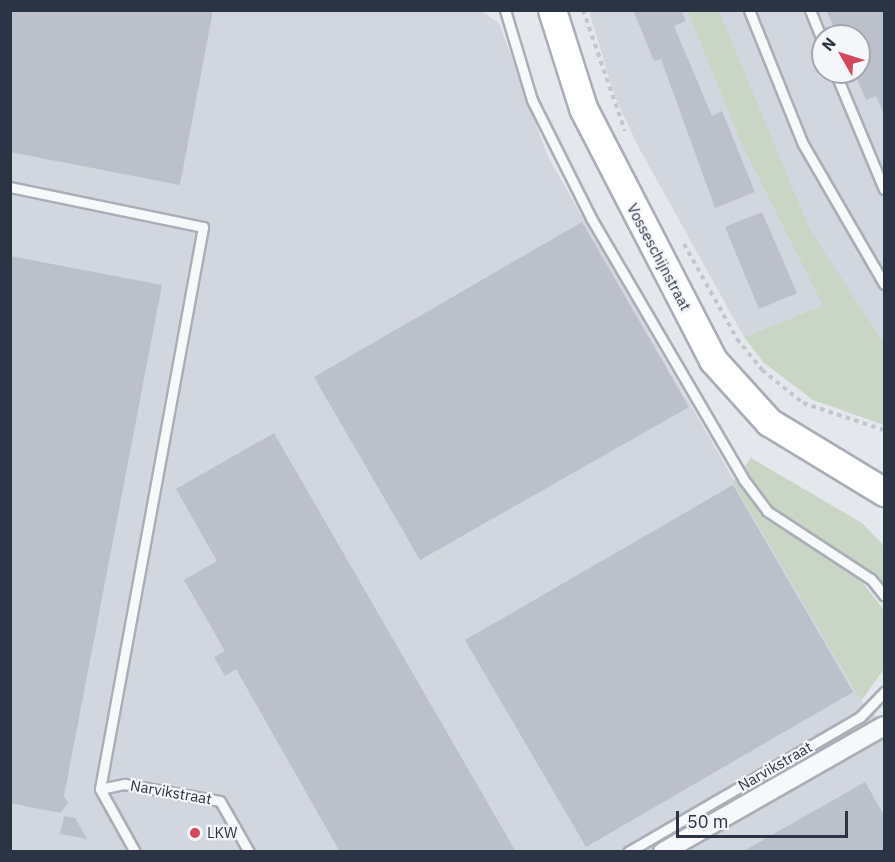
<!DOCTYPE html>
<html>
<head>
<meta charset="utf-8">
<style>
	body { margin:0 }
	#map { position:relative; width:895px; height:862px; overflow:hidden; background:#e4e7ec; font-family:"IBM Plex Sans",sans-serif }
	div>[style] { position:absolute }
	.built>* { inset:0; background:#d2d6de }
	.green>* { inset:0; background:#c9d6c5 }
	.building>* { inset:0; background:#bbc0ca }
	.path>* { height:4px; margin-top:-2px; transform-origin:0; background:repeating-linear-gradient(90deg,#c2c5cb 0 4.5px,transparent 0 9px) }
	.roads { filter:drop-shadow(2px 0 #a9aeb7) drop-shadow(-2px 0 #a9aeb7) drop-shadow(0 2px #a9aeb7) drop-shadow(0 -2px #a9aeb7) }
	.lane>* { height:9px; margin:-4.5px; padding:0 4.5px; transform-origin:4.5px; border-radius:4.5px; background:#f7f8fa }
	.street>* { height:18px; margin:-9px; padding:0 9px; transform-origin:9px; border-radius:9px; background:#f7f8fa }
	.secondary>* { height:27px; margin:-13.5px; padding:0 13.5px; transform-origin:13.5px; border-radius:13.5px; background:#fff }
	.dots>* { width:16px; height:16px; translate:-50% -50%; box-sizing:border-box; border:3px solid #f4f6f9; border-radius:50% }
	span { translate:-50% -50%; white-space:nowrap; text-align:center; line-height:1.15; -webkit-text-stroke:4.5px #f4f6f9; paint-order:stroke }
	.street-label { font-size:15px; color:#2b3445 }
	.poi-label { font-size:15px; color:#2b3445 }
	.left { translate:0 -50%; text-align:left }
	.frame { position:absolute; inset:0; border:12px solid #2b3445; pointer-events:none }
	.north { position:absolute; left:811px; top:24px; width:60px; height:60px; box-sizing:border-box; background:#f4f6f9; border:2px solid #a4a8b1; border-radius:50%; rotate:309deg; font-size:16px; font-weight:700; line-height:24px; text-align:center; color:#2b3445 }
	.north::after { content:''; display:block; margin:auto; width:21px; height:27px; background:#d1495b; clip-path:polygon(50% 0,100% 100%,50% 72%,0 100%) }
	.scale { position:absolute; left:676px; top:811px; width:172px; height:27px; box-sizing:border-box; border:3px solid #2b3445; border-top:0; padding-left:8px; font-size:18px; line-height:21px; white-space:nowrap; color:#2b3445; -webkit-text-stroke:4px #f4f6f9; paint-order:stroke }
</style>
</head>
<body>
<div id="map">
	<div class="built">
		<i style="clip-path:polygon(479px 10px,499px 23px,548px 157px,861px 701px,884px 724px,884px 851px,11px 851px,10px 11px)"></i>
		<i style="clip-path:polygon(evenodd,589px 11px,884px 11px,884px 377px,823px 305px,744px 337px,638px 146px,615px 97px,589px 11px,823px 36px,859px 36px,859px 72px,823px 72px,823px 36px)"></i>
	</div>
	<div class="green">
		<i style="clip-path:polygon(688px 11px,719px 11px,810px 230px,884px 343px,884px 425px,813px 400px,764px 363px,744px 337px,823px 305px,740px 140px)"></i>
		<i style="clip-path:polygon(751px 458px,862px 523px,884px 546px,884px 587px,862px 582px,884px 610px,884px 669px,861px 701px,733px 482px)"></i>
	</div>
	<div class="building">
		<i style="clip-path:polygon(10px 10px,213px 10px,180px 185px,10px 152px)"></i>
		<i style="clip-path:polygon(633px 10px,681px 10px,686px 21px,674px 26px,712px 116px,722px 111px,755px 192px,715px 208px,661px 59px,654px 61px)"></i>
		<i style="clip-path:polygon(826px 10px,884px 10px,884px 114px,876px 96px,866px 100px,854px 72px,859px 72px,859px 36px,838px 36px)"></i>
		<i style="clip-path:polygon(762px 212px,797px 293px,759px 309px,725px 227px)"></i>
		<i style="clip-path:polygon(582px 222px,689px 407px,420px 560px,314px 377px)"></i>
		<i style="clip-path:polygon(10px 256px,162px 285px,64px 796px,68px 803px,60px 813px,10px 803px)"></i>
		<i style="clip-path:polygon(274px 433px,516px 852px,340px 852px,236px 669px,225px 676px,214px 657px,225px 651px,184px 580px,217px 561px,176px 489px)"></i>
		<i style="clip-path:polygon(733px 485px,853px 692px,586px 847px,465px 640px)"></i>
		<i style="clip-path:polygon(865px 782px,884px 815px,884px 852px,742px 852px)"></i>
		<i style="clip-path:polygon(64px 816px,75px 818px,87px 839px,60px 834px)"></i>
	</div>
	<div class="path">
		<i style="left:583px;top:10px;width:128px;rotate:70.9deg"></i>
		<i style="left:684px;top:244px;width:109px;rotate:60.8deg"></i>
		<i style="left:737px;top:339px;width:40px;rotate:51deg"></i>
		<i style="left:762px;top:370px;width:53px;rotate:38.8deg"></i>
		<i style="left:803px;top:403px;width:85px;rotate:18.4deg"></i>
	</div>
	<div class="roads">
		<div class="lane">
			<i style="left:505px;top:10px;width:94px;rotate:73.3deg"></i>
			<i style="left:532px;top:100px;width:132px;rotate:63.4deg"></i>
			<i style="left:591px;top:218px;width:303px;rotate:59.7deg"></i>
			<i style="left:744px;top:480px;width:39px;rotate:53deg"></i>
			<i style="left:767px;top:511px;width:124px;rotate:33.2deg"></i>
			<i style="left:871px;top:579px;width:21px;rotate:51deg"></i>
			<i style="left:749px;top:10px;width:144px;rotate:68.1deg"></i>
			<i style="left:803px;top:144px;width:162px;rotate:59.9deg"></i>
			<i style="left:810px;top:10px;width:35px;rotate:68deg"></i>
			<i style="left:835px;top:72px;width:127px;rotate:67.3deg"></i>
			<i style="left:10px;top:187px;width:197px;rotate:11.7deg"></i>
			<i style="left:203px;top:227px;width:571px;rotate:100.39deg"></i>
			<i style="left:100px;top:789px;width:25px;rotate:-12deg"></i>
			<i style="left:124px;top:784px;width:97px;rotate:10deg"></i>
			<i style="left:220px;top:801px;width:59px;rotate:60.4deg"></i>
			<i style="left:100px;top:789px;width:72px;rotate:60.9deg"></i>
			<i style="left:628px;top:852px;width:268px;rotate:-30.2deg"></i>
			<i style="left:860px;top:717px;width:35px;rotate:-46deg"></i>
		</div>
		<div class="street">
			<i style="left:663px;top:852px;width:254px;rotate:-29.7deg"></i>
		</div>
		<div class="secondary">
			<i style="left:552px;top:10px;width:103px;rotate:72.4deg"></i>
			<i style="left:583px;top:108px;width:284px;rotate:62.7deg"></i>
			<i style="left:713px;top:360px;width:84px;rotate:47.9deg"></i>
			<i style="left:769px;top:422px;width:135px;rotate:31.3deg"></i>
		</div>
	</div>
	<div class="dots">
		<i style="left:195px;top:833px;background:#d1495b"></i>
	</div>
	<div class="street-label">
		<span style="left:659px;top:257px;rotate:62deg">Vosseschijnstraat</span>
		<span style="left:775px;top:766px;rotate:-30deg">Narvikstraat</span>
		<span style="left:171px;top:792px;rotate:10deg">Narvikstraat</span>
	</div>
	<div class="poi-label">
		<span class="left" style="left:207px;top:833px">LKW</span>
	</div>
	<div class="frame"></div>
	<div class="north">N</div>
	<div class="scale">50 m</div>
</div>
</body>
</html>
